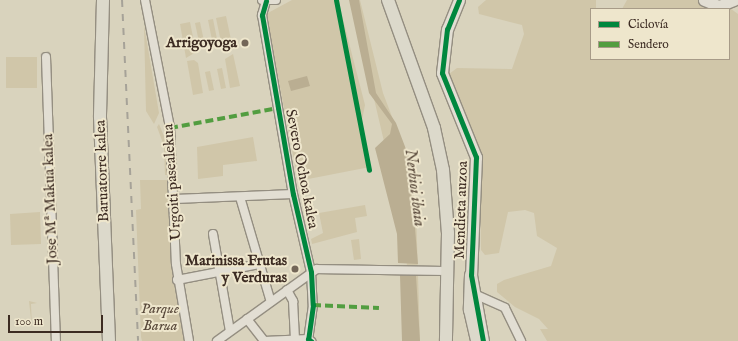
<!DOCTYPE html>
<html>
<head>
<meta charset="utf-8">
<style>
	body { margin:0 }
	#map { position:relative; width:738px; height:341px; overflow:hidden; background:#d9d3bd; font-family:"IM FELL English",serif }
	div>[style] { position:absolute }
	.green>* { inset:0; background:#d0c6a9 }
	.water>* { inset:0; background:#baae92 }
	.roads { filter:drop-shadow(1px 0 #948e81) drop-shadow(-1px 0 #948e81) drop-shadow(0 1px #948e81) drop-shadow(0 -1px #948e81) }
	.street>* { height:8px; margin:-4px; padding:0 4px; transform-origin:4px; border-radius:4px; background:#e2ded3 }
	.secondary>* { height:11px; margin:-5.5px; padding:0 5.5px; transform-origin:5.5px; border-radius:5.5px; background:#e2ded3 }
	.primary>* { height:12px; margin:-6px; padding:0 6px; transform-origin:6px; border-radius:6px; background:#dcd9cb }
	.rail>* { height:2px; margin-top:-1px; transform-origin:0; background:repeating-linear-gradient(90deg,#a6a298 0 7px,transparent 0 14px) }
	.quiet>* { height:4px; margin-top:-2px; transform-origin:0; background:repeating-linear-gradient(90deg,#529d40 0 8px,transparent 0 12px) }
	.cycleway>* { height:5px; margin:-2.5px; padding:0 2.5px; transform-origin:2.5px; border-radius:2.5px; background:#00873e }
	.dots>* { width:11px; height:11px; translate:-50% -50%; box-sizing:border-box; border:2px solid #eee6cc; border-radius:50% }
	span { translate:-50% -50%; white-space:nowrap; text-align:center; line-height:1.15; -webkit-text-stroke:4px #eee6cc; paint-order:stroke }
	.poi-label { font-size:15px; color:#3c2b22; font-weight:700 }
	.right { translate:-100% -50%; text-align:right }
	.street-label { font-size:15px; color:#3c2b22 }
	.park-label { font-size:15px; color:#58483a; font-style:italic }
	.water-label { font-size:16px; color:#58483a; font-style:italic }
	.legend { position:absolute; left:590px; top:8px; width:140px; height:52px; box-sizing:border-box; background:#eee6cc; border:1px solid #a79b88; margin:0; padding:5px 7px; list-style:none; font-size:12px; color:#3c2b22 }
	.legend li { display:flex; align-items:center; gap:8px; height:20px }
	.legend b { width:20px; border:1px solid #a79b88 }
	.scale { position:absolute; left:8px; top:315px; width:95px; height:18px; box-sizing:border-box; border:2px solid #3c2b22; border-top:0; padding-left:5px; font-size:12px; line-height:14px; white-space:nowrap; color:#3c2b22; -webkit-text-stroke:3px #eee6cc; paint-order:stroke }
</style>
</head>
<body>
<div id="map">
	<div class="green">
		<i style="clip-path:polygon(292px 0,338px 0,365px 105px,362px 120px,370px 167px,298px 181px,266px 14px)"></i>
		<i style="clip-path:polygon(351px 0,360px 0,383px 93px,408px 159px,416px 209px,420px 341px,409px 341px,406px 236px)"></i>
		<i style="clip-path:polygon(486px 0,596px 0,596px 9px,591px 9px,591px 59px,729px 59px,729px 9px,622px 9px,627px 0,734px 0,727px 6px,738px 14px,738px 341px,547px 341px,540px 329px,548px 329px,539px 319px,515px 307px,497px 292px,497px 284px,504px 280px,551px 266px,557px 248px,537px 236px,534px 213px,525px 210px,508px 212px,499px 253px,485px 255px,481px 250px,480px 176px,449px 74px,457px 68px,512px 69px,524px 34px,522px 25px,479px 14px,478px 7px)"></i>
		<i style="clip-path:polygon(226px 16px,233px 49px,227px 50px,222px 47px,216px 18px)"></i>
		<i style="clip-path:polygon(213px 19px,217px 39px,212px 40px,208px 20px)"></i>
		<i style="clip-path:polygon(190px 22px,196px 52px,186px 58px,180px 24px)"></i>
		<i style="clip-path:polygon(200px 22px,204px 41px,199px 42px,195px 23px)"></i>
		<i style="clip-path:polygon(144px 25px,159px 113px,154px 124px,146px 111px)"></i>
		<i style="clip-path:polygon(233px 54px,240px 86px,230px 88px,225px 59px)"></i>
		<i style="clip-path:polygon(6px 57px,37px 57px,37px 88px,6px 88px)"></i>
		<i style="clip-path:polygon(194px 60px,198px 63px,203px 93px,193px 95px,187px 61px)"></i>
		<i style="clip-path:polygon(222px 68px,226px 88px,221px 89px,217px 69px)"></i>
		<i style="clip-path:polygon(210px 71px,214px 90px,209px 91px,205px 72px)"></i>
		<i style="clip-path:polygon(159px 124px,168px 146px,169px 175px,165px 175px,164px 146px,157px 127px)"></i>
		<i style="clip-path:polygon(253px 137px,257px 161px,223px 165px,223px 176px,198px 179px,197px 147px)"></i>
		<i style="clip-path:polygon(140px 180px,170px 180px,171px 264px,185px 341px,142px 341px,141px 337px,136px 210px,141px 209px)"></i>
		<i style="clip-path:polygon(365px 205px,367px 216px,355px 218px,357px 232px,312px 244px,311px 239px,323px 233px,319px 213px)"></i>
		<i style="clip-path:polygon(40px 212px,41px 244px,11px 245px,10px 214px)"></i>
		<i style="clip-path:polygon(359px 239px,361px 259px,354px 260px,351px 240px)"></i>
		<i style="clip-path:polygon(29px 301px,37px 303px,31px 304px,32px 328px)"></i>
	</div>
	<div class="water">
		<i style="clip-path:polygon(349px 0,359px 0,376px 93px,396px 123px,409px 157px,418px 264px,398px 263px,397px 234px,375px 148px,390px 134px,392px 124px,369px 93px)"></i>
		<i style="clip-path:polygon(307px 76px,310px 86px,291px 91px,288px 81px)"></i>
		<i style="clip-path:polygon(400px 275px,416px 276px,420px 341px,402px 341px)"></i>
	</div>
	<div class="roads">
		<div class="street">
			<i style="left:145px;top:0;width:130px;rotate:78.9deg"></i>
			<i style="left:170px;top:128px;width:136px;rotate:87.5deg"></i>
			<i style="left:176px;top:264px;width:78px;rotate:80.4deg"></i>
			<i style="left:262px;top:0;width:14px"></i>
			<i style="left:266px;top:1px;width:15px;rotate:106deg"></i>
			<i style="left:262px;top:15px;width:182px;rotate:80.2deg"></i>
			<i style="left:293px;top:194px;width:80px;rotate:77deg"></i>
			<i style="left:311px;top:272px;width:33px;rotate:87deg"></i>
			<i style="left:313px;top:305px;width:34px;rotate:98deg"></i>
			<i style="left:308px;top:339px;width:4px;rotate:34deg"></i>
			<i style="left:46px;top:57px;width:284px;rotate:88deg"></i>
			<i style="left:240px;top:197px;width:109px;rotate:73.6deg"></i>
			<i style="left:175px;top:199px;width:118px;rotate:-2.4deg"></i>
			<i style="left:213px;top:234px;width:98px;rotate:80.1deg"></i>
			<i style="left:177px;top:280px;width:85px;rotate:-10.9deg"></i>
			<i style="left:287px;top:290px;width:13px;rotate:61deg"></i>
			<i style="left:293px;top:301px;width:39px;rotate:87deg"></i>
			<i style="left:472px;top:293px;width:36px;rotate:24deg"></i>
			<i style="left:505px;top:308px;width:37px;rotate:64deg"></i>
			<i style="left:247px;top:319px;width:28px;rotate:52deg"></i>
			<i style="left:264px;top:341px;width:44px;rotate:-2.6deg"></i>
			<i style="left:217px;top:341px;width:123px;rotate:-35.8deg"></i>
			<i style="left:317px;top:269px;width:124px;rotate:0.9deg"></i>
		</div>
		<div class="secondary">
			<i style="left:459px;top:0;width:31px;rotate:112deg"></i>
			<i style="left:447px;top:29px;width:44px;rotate:96.5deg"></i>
			<i style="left:442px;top:73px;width:91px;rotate:68deg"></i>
			<i style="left:476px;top:157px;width:118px;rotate:92.4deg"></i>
			<i style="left:471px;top:275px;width:67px;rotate:79.7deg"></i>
			<i style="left:704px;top:0;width:16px;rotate:22deg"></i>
			<i style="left:719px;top:6px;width:16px;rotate:-22deg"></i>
		</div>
		<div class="primary">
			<i style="left:103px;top:0;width:117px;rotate:91.5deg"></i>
			<i style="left:100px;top:117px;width:224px;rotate:87.7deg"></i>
			<i style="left:388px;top:0;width:136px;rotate:70.2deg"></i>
			<i style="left:434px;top:128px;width:43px;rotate:77.9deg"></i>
			<i style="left:443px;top:170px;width:63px;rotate:85.5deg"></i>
			<i style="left:448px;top:233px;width:108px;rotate:91.1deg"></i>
			<i style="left:471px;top:275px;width:35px;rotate:92deg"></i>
			<i style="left:470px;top:310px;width:32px;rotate:77deg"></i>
		</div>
	</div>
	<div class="rail">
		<i style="left:122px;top:0;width:341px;rotate:87.3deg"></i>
	</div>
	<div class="quiet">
		<i style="left:170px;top:128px;width:110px;rotate:-10.5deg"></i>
		<i style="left:313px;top:305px;width:66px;rotate:2.6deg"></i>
	</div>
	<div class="cycleway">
		<i style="left:336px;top:0;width:173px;rotate:79deg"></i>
		<i style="left:459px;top:0;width:31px;rotate:112deg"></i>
		<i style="left:447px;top:29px;width:44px;rotate:96.5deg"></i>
		<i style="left:442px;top:73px;width:91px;rotate:68deg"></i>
		<i style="left:476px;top:157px;width:118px;rotate:92.4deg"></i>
		<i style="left:471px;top:275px;width:67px;rotate:79.7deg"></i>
		<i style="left:266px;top:1px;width:15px;rotate:106deg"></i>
		<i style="left:262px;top:15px;width:182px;rotate:80.2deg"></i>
		<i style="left:293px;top:194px;width:80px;rotate:77deg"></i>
		<i style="left:311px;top:272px;width:33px;rotate:87deg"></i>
		<i style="left:313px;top:305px;width:34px;rotate:98deg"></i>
		<i style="left:308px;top:339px;width:4px;rotate:34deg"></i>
	</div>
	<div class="dots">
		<i style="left:245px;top:43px;background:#736658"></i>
		<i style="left:295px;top:269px;background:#736658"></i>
	</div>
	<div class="poi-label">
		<span class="right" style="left:237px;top:43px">Arrigoyoga</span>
		<span class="right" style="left:287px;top:269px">Marinissa Frutas<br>y Verduras</span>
	</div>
	<div class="street-label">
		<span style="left:302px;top:169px;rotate:79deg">Severo Ochoa kalea</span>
		<span style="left:102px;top:171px;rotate:-92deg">Baruatorre kalea</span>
		<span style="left:172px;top:182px;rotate:-94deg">Urgoiti pasealekua</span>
		<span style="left:50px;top:199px;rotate:-92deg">Jose Mª Makua kalea</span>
		<span style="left:461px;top:210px;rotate:-88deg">Mendieta auzoa</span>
	</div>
	<div class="park-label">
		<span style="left:160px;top:317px">Parque<br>Barua</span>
	</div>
	<div class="water-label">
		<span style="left:414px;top:188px;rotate:83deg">Nerbioi ibaia</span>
	</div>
	<ul class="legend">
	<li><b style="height:5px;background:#00873e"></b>Ciclovía</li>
	<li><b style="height:5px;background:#529d40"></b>Sendero</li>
	</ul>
	<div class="scale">100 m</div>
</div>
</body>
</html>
